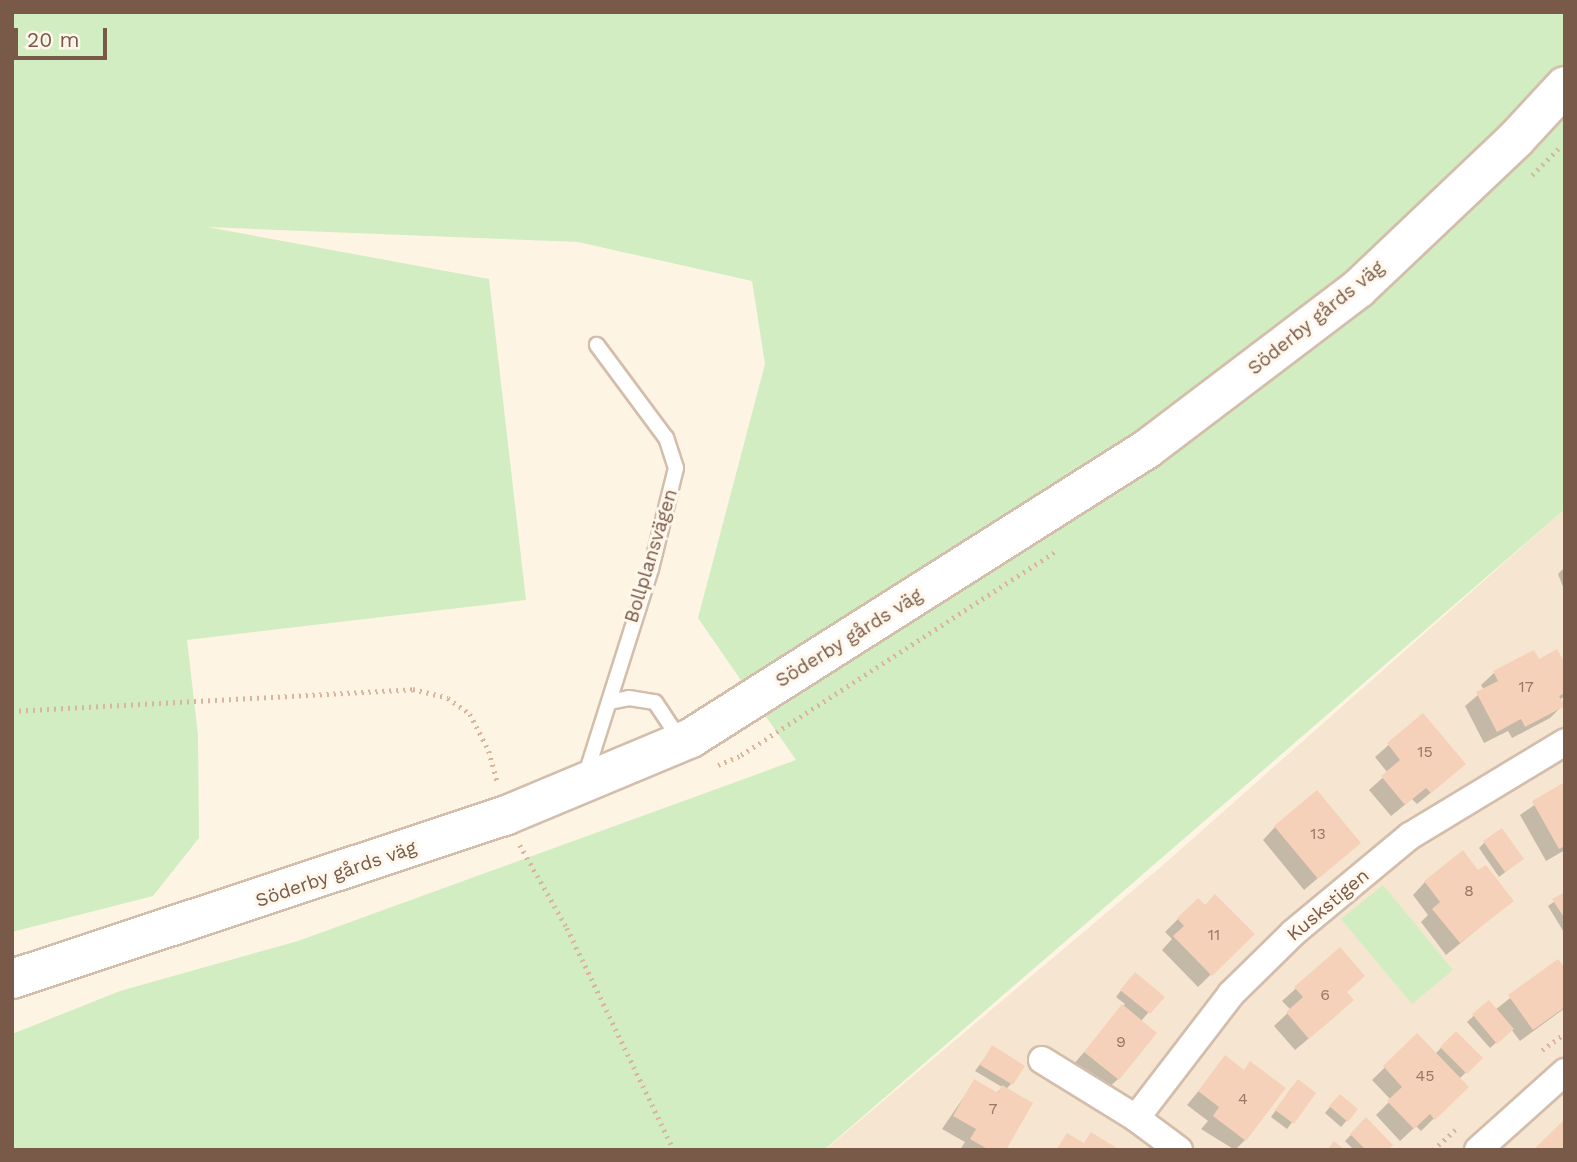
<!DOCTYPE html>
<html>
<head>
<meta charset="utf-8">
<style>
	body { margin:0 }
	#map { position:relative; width:1577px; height:1162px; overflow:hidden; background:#fef4e4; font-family:"Work Sans",sans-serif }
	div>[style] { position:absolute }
	.residential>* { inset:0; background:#f6e6d1 }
	.green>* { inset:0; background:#d2edc1 }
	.shadow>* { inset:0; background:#0003 }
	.building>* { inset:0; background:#f6d1b9 }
	.path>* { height:4.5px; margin-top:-2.25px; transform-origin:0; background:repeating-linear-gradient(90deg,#dbb49c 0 2px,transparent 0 7px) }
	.roads { filter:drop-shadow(2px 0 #d3bdab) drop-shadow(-2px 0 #d3bdab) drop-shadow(0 2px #d3bdab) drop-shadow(0 -2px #d3bdab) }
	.service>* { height:14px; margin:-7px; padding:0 7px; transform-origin:7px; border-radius:7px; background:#fff }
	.minor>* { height:26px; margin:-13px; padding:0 13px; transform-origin:13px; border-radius:13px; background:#fff }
	.secondary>* { height:38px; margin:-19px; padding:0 19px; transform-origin:19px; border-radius:19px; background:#fff }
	span { translate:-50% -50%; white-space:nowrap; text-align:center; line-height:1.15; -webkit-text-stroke:6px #fff7ec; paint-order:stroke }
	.number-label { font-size:16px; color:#987764 }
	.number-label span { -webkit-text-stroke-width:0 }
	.street-label { font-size:19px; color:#795947 }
	.frame { position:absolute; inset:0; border:14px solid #795947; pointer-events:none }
	.scale { position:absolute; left:14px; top:28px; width:93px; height:32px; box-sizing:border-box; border:4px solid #795947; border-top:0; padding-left:9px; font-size:21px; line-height:24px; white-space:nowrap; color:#795947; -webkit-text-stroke:5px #fff7ec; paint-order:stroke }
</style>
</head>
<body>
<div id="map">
	<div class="residential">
		<i style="clip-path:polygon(1565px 509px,1565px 1150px,825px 1150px,1163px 865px)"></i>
	</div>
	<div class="green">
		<i style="clip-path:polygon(12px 12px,1565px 12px,1565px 509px,824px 1150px,12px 1150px,12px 1034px,120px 991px,298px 941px,796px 760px,698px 618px,765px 364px,752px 281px,578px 242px,207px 227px,489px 279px,526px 600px,187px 640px,198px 735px,199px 838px,153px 896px,12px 932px)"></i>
		<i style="clip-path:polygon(1383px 885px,1453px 970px,1412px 1004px,1341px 919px)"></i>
	</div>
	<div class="shadow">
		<i style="clip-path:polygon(1565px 567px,1565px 592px,1558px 574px)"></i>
		<i style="clip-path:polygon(1565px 667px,1565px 696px,1559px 700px,1562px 706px,1550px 718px,1512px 738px,1508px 731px,1484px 743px,1465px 706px,1484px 690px,1481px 685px,1494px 673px)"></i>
		<i style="clip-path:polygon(1423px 715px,1451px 776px,1417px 804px,1412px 799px,1391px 816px,1369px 790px,1388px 773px,1375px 757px)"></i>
		<i style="clip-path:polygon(1565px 784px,1565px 850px,1546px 861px,1520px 815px)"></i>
		<i style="clip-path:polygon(1275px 827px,1359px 843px,1304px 890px,1263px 840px)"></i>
		<i style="clip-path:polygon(1485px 842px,1522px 859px,1499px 877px,1479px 848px)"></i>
		<i style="clip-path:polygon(1478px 873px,1512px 901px,1446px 955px,1421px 922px,1428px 915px,1413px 895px,1425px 882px)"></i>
		<i style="clip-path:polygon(1565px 894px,1565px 934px,1548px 906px)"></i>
		<i style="clip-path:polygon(1197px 900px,1252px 934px,1198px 987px,1162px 950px,1172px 939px,1165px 932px)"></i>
		<i style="clip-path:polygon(1340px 949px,1345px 993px,1339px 1013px,1295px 1050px,1274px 1026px,1291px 1010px,1282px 1001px)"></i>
		<i style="clip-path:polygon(1557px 961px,1565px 971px,1565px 1008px,1520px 1041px,1511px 1029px,1490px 1048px,1467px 1022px,1489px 1002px,1495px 1010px)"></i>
		<i style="clip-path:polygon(1129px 980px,1162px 997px,1141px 1021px,1118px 1079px,1105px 1091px,1073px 1065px,1125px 1004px,1116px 997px)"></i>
		<i style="clip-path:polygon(1456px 1033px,1481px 1058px,1459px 1079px,1466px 1087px,1421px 1131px,1416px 1126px,1400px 1141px,1376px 1115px,1391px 1100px,1372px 1080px,1417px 1036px,1435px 1054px)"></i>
		<i style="clip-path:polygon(992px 1048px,1011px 1084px,1006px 1089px,1004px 1150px,960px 1150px,965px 1142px,942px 1129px,974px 1082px,996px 1094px,1002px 1087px,975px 1071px)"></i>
		<i style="clip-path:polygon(1226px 1058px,1245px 1140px,1235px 1150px,1201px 1129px,1208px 1121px,1187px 1105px)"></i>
		<i style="clip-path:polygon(1292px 1087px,1314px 1093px,1287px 1129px,1271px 1117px)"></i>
		<i style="clip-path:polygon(1334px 1102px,1356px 1110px,1341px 1127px,1325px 1113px)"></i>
		<i style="clip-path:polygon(1366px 1120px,1386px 1150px,1354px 1150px,1345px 1141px)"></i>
	</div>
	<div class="building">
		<i style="clip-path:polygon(1557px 649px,1565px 663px,1565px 693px,1559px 696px,1565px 706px,1525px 727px,1521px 719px,1497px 732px,1476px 692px,1498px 681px,1493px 671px,1534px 650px,1539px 659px)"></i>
		<i style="clip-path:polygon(1423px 713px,1466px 764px,1431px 793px,1426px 788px,1405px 805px,1381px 776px,1400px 760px,1387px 743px)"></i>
		<i style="clip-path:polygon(1565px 782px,1565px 846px,1559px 849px,1532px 801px)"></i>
		<i style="clip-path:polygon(1317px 790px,1361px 843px,1318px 879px,1274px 826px)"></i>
		<i style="clip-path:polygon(1502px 828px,1524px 859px,1505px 872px,1483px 841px)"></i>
		<i style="clip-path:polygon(1463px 850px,1478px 870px,1486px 865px,1514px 901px,1460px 943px,1432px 909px,1440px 902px,1424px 881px)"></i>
		<i style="clip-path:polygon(1565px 892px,1565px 919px,1552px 899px)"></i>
		<i style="clip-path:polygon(1215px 894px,1255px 934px,1212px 976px,1173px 936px,1184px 926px,1177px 918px,1198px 898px,1205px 905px)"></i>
		<i style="clip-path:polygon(1340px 947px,1365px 976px,1347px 992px,1354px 1000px,1309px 1039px,1286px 1012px,1303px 997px,1294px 987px)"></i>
		<i style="clip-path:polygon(1558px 959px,1565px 968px,1565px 1007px,1533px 1030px,1508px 995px)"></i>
		<i style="clip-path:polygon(1135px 972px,1165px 997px,1150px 1014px,1120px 990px)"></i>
		<i style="clip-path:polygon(1489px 1000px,1514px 1029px,1497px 1044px,1472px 1014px)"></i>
		<i style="clip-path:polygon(1122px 1004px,1157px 1033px,1119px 1080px,1084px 1052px)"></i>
		<i style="clip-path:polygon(1456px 1031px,1483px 1058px,1467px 1074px,1440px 1047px)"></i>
		<i style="clip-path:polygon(1417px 1033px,1469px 1087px,1435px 1120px,1430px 1114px,1414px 1129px,1387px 1101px,1402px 1087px,1383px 1066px)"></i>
		<i style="clip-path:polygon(992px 1045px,1025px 1066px,1013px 1085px,980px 1065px)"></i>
		<i style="clip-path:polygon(1225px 1055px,1244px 1070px,1250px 1061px,1286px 1088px,1246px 1141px,1213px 1116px,1219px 1107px,1198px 1091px)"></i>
		<i style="clip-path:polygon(974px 1079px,998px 1093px,1002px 1085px,1033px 1103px,1006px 1150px,989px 1150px,970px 1139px,976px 1129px,953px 1116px)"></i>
		<i style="clip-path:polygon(1298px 1079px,1316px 1093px,1294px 1124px,1275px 1110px)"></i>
		<i style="clip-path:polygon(1340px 1094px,1358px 1109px,1348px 1122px,1329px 1106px)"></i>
		<i style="clip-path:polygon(1366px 1117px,1393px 1145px,1388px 1150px,1366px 1150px,1350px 1134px)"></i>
		<i style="clip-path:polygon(1565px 1119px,1565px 1150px,1533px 1150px)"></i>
		<i style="clip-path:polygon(1091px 1132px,1120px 1150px,1056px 1150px,1067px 1133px,1084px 1143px)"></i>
		<i style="clip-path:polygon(1334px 1141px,1345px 1150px,1327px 1150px)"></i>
	</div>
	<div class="path">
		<i style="left:1532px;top:175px;width:37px;rotate:-45deg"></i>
		<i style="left:12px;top:711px;width:402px;rotate:-3.1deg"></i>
		<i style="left:413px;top:689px;width:36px;rotate:14deg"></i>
		<i style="left:448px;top:698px;width:27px;rotate:36deg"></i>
		<i style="left:470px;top:714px;width:42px;rotate:62.8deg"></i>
		<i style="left:489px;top:751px;width:34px;rotate:75deg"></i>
		<i style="left:718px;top:765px;width:25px;rotate:-23deg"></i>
		<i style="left:741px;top:755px;width:375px;rotate:-32.9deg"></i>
		<i style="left:520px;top:845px;width:95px;rotate:60.5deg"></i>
		<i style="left:567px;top:928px;width:246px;rotate:64.3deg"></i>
		<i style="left:1542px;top:1050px;width:29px;rotate:-36deg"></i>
		<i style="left:1433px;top:1150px;width:31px;rotate:-42deg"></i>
	</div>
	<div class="roads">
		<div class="service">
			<i style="left:610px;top:702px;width:19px;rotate:-12deg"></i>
			<i style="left:629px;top:698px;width:26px;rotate:9deg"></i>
			<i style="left:655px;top:702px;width:47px;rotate:56.3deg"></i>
			<i style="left:585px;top:777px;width:218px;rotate:-72.4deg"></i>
			<i style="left:651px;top:569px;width:104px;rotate:-76.1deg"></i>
			<i style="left:676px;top:468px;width:32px;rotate:-108deg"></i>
			<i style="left:666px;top:438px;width:116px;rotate:-126.6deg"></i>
		</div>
		<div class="minor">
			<i style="left:1042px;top:1060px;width:110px;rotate:31.7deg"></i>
			<i style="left:1179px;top:1150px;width:54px;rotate:-143.3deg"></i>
			<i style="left:1136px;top:1118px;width:156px;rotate:-52.5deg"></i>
			<i style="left:1231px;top:994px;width:87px;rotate:-44.5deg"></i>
			<i style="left:1293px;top:933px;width:152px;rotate:-39.7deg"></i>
			<i style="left:1410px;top:836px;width:181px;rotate:-31.2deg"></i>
			<i style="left:1478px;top:1150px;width:117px;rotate:-41.9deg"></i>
		</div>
		<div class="secondary">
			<i style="left:12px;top:979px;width:521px;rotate:-18.33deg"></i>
			<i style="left:507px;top:815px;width:199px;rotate:-22.7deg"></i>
			<i style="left:691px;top:738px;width:540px;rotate:-32.37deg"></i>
			<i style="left:1147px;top:449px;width:265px;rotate:-37.2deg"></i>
			<i style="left:1358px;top:289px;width:218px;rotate:-43.5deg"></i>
			<i style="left:1516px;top:139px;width:72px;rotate:-47.2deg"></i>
		</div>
	</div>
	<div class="number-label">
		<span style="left:1526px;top:687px">17</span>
		<span style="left:1425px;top:752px">15</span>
		<span style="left:1318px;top:834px">13</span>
		<span style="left:1469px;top:891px">8</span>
		<span style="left:1214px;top:935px">11</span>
		<span style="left:1325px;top:995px">6</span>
		<span style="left:1121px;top:1042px">9</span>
		<span style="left:1425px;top:1076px">45</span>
		<span style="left:1243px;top:1099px">4</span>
		<span style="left:993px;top:1109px">7</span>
	</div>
	<div class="street-label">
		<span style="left:1316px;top:318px;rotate:-39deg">Söderby gårds väg</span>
		<span style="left:651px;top:556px;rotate:-73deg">Bollplansvägen</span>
		<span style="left:849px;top:638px;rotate:-32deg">Söderby gårds väg</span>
		<span style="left:336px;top:874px;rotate:-19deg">Söderby gårds väg</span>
		<span style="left:1328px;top:905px;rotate:-40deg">Kuskstigen</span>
	</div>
	<div class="frame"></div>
	<div class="scale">20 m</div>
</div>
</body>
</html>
